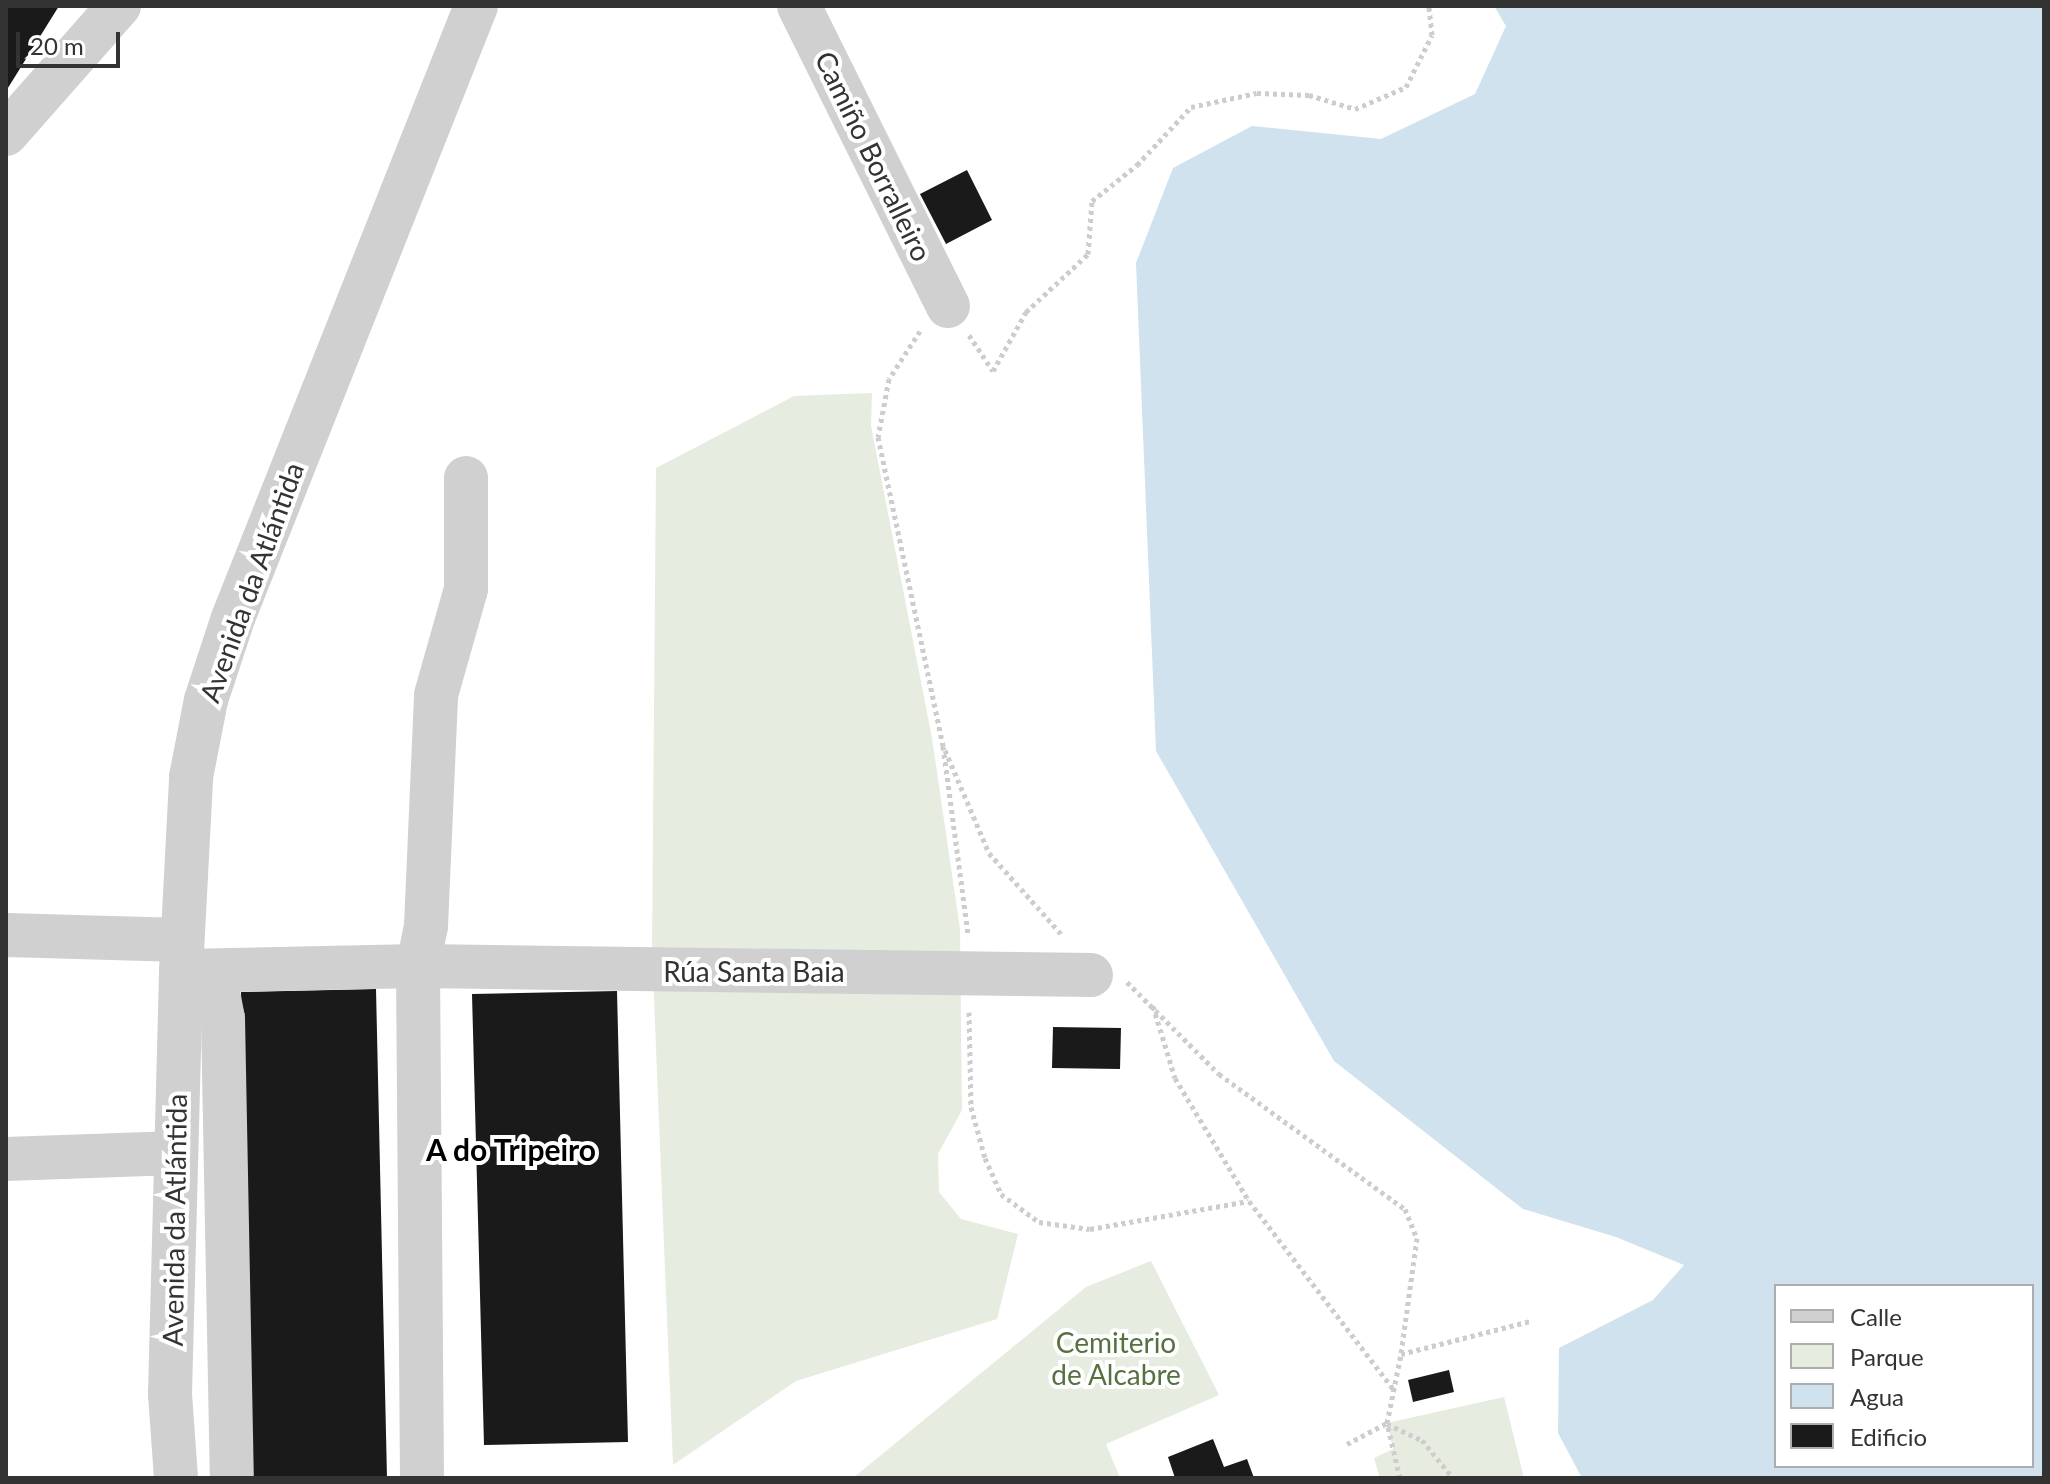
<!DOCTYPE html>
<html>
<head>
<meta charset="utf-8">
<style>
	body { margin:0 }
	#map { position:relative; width:2050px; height:1484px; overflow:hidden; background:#fff; font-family:Lato,sans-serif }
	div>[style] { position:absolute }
	.green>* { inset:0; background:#e6ecdf }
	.water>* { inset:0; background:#cfe2ee }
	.building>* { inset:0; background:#1a1a1a }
	.path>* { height:5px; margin-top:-2.5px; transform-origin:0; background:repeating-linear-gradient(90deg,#cdcdcd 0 4px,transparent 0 8px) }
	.minor>* { height:44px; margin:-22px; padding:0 22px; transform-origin:22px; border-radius:22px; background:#d0d0d0 }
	span { translate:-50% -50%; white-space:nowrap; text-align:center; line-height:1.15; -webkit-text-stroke:8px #fff; paint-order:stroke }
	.street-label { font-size:28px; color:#333 }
	.park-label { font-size:28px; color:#56703f }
	.neighbourhood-label { font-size:30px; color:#000; font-weight:700 }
	.frame { position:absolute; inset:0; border:8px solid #333; pointer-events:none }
	.legend { position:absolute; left:1774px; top:1284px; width:260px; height:184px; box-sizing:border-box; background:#fff; border:2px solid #adadad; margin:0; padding:10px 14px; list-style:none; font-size:24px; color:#333 }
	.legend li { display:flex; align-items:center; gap:16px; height:40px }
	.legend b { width:40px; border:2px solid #adadad }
	.scale { position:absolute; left:16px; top:32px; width:104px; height:36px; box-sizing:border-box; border:4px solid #333; border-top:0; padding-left:10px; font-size:24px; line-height:28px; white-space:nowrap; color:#333; -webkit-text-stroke:6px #fff; paint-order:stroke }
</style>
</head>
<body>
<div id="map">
	<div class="green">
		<i style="clip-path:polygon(872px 393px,871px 426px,932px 738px,960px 929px,962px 1110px,938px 1154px,939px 1192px,961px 1219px,1018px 1234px,997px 1319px,796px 1381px,673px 1465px,652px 950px,656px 468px,794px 396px)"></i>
		<i style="clip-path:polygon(1151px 1261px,1219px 1395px,1106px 1444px,1120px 1478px,853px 1478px,1086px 1287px)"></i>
		<i style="clip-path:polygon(1504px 1397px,1524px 1478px,1380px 1478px,1374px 1458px,1393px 1449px,1387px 1423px)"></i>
	</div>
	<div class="water">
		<i style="clip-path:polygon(evenodd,1494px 6px,2044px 6px,2044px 1478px,1582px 1478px,1558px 1433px,1559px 1348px,1653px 1300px,1684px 1265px,1616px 1237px,1523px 1209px,1334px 1061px,1156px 751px,1136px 263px,1173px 168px,1252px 126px,1381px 139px,1475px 94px,1506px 26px,1494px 6px,1776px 1286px,2032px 1286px,2032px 1466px,1776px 1466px,1776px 1286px)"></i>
	</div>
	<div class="building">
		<i style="clip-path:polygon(6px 6px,59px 6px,6px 91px)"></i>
		<i style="clip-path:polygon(967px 170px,992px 220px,946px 244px,920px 194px)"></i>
		<i style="clip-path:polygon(376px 989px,387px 1478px,252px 1478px,241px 992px)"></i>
		<i style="clip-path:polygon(617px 991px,628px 1442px,484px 1445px,472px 994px)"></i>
		<i style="clip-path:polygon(1053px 1027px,1121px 1028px,1120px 1069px,1052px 1068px)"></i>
		<i style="clip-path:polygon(1449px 1370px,1454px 1392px,1413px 1402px,1408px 1380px)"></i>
		<i style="clip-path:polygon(1213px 1439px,1224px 1467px,1247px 1459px,1254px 1478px,1175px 1478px,1168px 1457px)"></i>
	</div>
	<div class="path">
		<i style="left:920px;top:331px;width:57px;rotate:122.9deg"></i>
		<i style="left:889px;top:379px;width:59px;rotate:100.7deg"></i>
		<i style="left:878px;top:437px;width:316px;rotate:78.1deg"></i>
		<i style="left:943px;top:746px;width:190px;rotate:82.4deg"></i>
		<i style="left:969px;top:335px;width:43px;rotate:56.3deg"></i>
		<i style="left:993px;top:371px;width:68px;rotate:-60.8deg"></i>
		<i style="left:1026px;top:312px;width:85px;rotate:-43.1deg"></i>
		<i style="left:1088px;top:254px;width:53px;rotate:-85.7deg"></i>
		<i style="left:1092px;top:201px;width:58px;rotate:-38.7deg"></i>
		<i style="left:1137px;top:165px;width:79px;rotate:-47deg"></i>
		<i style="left:1191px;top:107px;width:67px;rotate:-12deg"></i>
		<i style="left:1257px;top:93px;width:52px;rotate:2.2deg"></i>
		<i style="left:1309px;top:95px;width:48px;rotate:16.9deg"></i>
		<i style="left:1355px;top:109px;width:56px;rotate:-23.3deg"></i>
		<i style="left:1406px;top:87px;width:58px;rotate:-63.4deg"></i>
		<i style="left:1432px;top:35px;width:29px;rotate:-96deg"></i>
		<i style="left:945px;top:750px;width:112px;rotate:66.9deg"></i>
		<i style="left:989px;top:853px;width:110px;rotate:48.3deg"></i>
		<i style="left:1127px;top:982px;width:130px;rotate:45deg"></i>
		<i style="left:1219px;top:1074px;width:230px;rotate:36deg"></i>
		<i style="left:1405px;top:1209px;width:31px;rotate:68deg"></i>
		<i style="left:1417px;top:1238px;width:117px;rotate:97.9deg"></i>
		<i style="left:1401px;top:1354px;width:133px;rotate:-14.3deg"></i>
		<i style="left:1153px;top:1006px;width:75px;rotate:73deg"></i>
		<i style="left:1175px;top:1078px;width:144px;rotate:59deg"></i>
		<i style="left:1249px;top:1201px;width:237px;rotate:52.5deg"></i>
		<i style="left:969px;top:1012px;width:95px;rotate:88.8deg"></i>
		<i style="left:971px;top:1107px;width:53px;rotate:74.6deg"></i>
		<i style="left:985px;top:1158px;width:39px;rotate:66deg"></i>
		<i style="left:1001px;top:1194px;width:47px;rotate:36.4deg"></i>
		<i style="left:1039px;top:1222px;width:51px;rotate:7.8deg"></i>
		<i style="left:1090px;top:1229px;width:161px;rotate:-10deg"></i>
		<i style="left:1387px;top:1424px;width:38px;rotate:25deg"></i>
		<i style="left:1422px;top:1440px;width:49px;rotate:50.8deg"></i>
		<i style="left:1347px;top:1444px;width:45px;rotate:-27.7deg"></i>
		<i style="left:1400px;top:1478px;width:57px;rotate:-103.3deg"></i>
		<i style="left:1387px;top:1423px;width:70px;rotate:-78.5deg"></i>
	</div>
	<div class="minor">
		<i style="left:799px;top:6px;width:335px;rotate:63.6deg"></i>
		<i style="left:6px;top:134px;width:171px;rotate:-48.6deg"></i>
		<i style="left:6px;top:935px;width:176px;rotate:1.6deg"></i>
		<i style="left:181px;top:971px;width:237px;rotate:-1.2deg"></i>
		<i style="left:418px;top:966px;width:673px;rotate:0.77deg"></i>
		<i style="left:218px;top:993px;width:25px;rotate:79deg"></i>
		<i style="left:223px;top:1018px;width:460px;rotate:88.9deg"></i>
		<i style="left:6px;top:1159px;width:170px;rotate:-2deg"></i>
		<i style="left:176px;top:1478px;width:84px;rotate:-94.1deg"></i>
		<i style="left:170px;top:1394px;width:423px;rotate:-88.5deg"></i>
		<i style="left:181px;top:971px;width:194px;rotate:-87deg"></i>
		<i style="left:191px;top:777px;width:78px;rotate:-79deg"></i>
		<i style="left:206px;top:700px;width:86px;rotate:-71.8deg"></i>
		<i style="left:233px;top:618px;width:658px;rotate:-68.34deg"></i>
		<i style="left:422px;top:1478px;width:512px;rotate:-90.45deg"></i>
		<i style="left:418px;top:966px;width:41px;rotate:-78.7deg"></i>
		<i style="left:426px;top:926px;width:231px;rotate:-87.5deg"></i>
		<i style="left:436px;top:695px;width:110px;rotate:-74.2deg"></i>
		<i style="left:466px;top:589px;width:111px;rotate:-90deg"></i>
	</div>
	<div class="street-label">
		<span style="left:874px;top:156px;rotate:64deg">Camiño Borralleiro</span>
		<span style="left:251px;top:582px;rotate:-70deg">Avenida da Atlántida</span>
		<span style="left:754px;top:971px">Rúa Santa Baia</span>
		<span style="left:174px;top:1220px;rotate:-89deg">Avenida da Atlántida</span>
	</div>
	<div class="park-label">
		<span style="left:1116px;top:1358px">Cemiterio<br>de Alcabre</span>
	</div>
	<div class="neighbourhood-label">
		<span style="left:511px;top:1149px">A do Tripeiro</span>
	</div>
	<div class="frame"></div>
	<ul class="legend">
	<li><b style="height:10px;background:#d0d0d0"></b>Calle</li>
	<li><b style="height:22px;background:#e6ecdf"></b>Parque</li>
	<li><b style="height:22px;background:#cfe2ee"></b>Agua</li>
	<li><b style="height:22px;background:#1a1a1a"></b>Edificio</li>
	</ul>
	<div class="scale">20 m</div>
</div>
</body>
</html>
